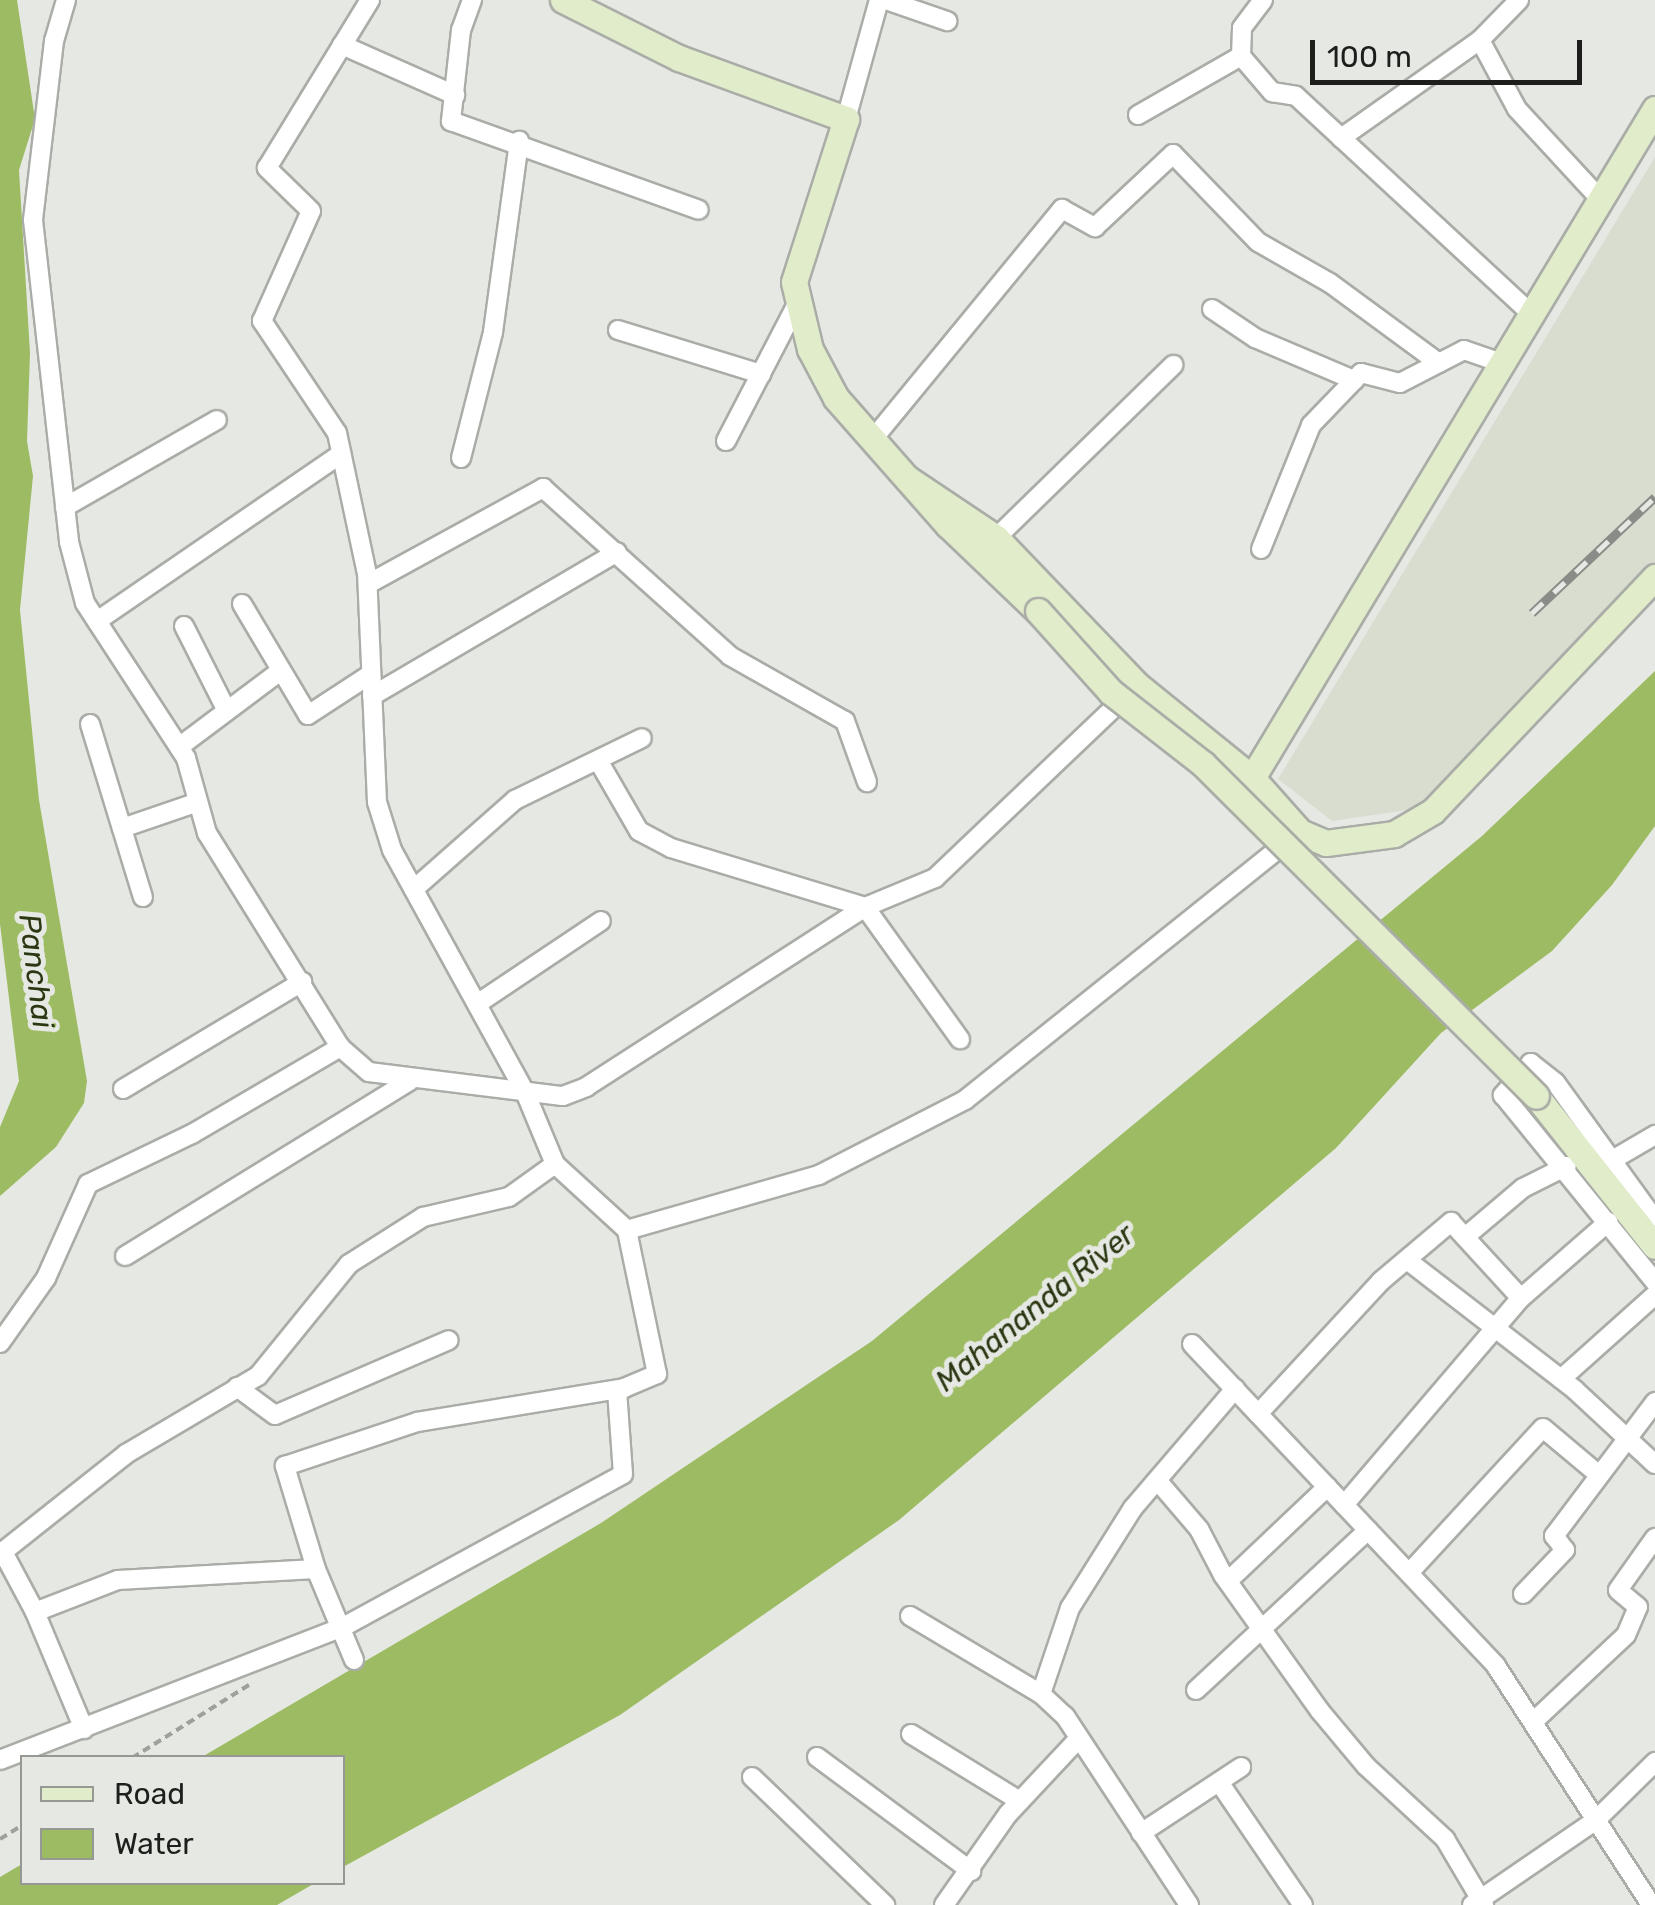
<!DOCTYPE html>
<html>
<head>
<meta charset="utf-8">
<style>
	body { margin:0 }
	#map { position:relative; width:1655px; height:1905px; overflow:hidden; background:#e6e9e3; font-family:Rubik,sans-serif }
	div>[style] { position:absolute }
	.built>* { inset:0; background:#d8ddd0 }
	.water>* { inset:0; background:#9dbb62 }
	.path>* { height:4px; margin-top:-2px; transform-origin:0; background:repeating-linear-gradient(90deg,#9ea09b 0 8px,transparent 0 13px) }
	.roads { filter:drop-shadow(2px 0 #aaada7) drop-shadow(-2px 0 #aaada7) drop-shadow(0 2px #aaada7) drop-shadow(0 -2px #aaada7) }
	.street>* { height:18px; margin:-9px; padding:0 9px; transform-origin:9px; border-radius:9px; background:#fff }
	.secondary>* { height:25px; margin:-12.5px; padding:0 12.5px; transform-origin:12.5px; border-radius:12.5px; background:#e1eccb }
	.rail>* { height:9px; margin-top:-4.5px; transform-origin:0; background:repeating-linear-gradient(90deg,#e6e9e3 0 15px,#8a8c88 0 30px); box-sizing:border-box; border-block:2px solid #8a8c88 }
	.bridges { filter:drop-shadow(2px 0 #aaada7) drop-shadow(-2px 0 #aaada7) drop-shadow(0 2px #aaada7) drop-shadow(0 -2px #aaada7) }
	.secondary-bridge>* { height:25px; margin:-12.5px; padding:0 12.5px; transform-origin:12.5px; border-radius:12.5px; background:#e1eccb }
	span { translate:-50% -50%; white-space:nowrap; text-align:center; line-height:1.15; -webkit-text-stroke:10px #e6e9e3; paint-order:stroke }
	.water-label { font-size:30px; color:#2b3712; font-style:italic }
	.legend { position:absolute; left:20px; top:1755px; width:325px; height:130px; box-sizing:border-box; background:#e6e9e3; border:2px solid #969894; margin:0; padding:12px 18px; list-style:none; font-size:30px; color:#1e1f1d }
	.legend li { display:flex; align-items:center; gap:20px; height:50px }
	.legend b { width:50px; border:2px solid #969894 }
	.scale { position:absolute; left:1310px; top:40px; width:272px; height:45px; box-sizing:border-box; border:5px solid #1e1f1d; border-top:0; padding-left:12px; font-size:30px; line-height:35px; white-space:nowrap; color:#1e1f1d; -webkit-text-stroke:8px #e6e9e3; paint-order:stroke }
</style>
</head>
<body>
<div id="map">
	<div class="built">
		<i style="clip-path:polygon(1655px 157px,1655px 569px,1415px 809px,1332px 821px,1278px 779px)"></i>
	</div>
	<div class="water">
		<i style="clip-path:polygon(0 0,17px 0,35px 119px,19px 170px,30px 353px,27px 441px,33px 476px,20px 610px,39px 800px,87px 1081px,84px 1103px,56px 1147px,0 1196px,0 1127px,19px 1081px,0 924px)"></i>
		<i style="clip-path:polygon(1655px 671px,1655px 826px,1612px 885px,1552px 951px,1441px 1033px,1336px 1148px,899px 1520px,620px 1715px,343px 1867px,342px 1758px,200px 1758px,601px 1523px,872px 1341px,1482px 836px)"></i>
		<i style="clip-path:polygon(22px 1864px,22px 1882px,315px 1883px,277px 1905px,0 1905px,0 1877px)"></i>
	</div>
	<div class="path">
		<i style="left:132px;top:1758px;width:142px;rotate:-32deg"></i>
		<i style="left:0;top:1839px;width:26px;rotate:-32deg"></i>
	</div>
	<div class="roads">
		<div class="street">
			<i style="left:66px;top:0;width:43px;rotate:106.3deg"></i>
			<i style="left:54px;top:41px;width:180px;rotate:96.7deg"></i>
			<i style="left:33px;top:220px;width:324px;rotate:83.6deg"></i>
			<i style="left:69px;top:542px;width:63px;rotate:75.3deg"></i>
			<i style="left:85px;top:603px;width:185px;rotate:56.9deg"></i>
			<i style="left:186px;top:758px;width:78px;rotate:74.4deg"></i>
			<i style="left:207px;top:833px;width:252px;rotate:58.1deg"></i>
			<i style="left:340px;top:1047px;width:38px;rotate:41deg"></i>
			<i style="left:369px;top:1072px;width:195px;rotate:7.1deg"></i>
			<i style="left:563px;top:1096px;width:25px;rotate:-21deg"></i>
			<i style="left:586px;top:1087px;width:332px;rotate:-32.8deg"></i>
			<i style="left:865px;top:907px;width:76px;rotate:-22.5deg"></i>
			<i style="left:935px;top:878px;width:268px;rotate:-43.6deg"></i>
			<i style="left:472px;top:0;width:32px;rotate:110deg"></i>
			<i style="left:461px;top:30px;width:92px;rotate:96.3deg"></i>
			<i style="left:451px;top:121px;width:263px;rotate:19.7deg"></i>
			<i style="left:886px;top:0;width:65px;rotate:19deg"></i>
			<i style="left:1263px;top:0;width:35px;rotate:127deg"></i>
			<i style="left:1242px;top:28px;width:28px;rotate:92deg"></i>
			<i style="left:1241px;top:56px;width:48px;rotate:49.3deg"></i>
			<i style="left:1272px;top:92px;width:24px;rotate:9deg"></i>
			<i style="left:1296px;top:96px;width:319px;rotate:42.8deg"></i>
			<i style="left:1480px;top:40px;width:78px;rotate:61.8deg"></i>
			<i style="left:1517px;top:109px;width:122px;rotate:47.3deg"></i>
			<i style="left:342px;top:45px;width:124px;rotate:23.9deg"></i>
			<i style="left:1138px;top:115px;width:119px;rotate:-29.8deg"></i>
			<i style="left:846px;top:119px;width:123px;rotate:-74.5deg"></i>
			<i style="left:1341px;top:138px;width:170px;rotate:-35.2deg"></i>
			<i style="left:1480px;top:40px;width:56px;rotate:-45.7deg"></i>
			<i style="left:1212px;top:309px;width:52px;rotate:34deg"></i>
			<i style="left:1255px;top:338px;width:108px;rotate:23deg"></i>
			<i style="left:618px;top:330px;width:150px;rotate:17.1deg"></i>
			<i style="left:873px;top:439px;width:298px;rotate:-50.6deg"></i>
			<i style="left:1062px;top:209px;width:38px;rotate:29deg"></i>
			<i style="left:1095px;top:227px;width:107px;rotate:-43.1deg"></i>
			<i style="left:1173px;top:154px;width:122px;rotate:46deg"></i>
			<i style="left:1258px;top:242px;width:83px;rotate:29.7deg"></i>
			<i style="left:1330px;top:283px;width:135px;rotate:36.3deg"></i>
			<i style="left:726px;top:441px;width:157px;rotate:-62.6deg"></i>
			<i style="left:461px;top:458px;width:130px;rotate:-75.7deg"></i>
			<i style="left:493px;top:332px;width:193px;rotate:-82.2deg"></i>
			<i style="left:65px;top:507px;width:175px;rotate:-29.8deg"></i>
			<i style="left:996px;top:538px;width:248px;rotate:-44.3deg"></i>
			<i style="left:1261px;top:549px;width:134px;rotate:-68deg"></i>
			<i style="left:1311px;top:425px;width:72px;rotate:-46.1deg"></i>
			<i style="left:1361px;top:373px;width:40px;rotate:14.4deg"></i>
			<i style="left:1400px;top:383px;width:72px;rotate:-27.3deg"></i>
			<i style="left:1464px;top:350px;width:39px;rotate:19deg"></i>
			<i style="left:368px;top:584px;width:200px;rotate:-28.7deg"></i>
			<i style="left:543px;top:488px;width:251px;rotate:41.9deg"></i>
			<i style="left:730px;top:656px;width:132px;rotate:29.5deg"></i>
			<i style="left:845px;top:721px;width:65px;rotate:70.2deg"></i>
			<i style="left:242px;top:604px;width:129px;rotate:59.3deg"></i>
			<i style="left:308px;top:715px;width:75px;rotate:-33.1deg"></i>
			<i style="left:97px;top:621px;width:296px;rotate:-34.4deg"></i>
			<i style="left:184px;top:626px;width:95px;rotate:63.2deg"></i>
			<i style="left:372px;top:696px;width:284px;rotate:-30.4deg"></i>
			<i style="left:90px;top:724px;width:181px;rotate:73deg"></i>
			<i style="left:179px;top:747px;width:125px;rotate:-36.9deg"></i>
			<i style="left:599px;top:762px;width:80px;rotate:59.9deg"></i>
			<i style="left:639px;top:831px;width:36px;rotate:28deg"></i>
			<i style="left:671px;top:848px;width:203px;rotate:16.9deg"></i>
			<i style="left:865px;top:907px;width:163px;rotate:54.3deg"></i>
			<i style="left:122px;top:828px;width:80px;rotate:-18.9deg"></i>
			<i style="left:414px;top:889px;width:135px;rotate:-41.4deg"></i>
			<i style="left:515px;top:800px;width:141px;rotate:-26deg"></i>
			<i style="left:477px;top:1004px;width:149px;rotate:-33.8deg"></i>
			<i style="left:123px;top:1089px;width:209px;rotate:-30.9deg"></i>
			<i style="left:1614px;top:1159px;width:48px;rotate:-30.3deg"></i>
			<i style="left:1655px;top:1220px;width:170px;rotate:-125.9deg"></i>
			<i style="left:1555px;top:1082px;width:31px;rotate:-142deg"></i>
			<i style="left:1531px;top:1063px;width:43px;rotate:131.2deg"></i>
			<i style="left:1503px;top:1095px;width:241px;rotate:50.9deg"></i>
			<i style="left:627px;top:1230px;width:200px;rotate:-16deg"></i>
			<i style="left:819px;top:1175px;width:164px;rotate:-27.2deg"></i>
			<i style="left:965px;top:1100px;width:416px;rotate:-38.7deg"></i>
			<i style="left:1465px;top:1237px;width:76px;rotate:-40.2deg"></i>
			<i style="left:1523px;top:1188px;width:49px;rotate:-26.6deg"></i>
			<i style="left:125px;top:1256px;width:334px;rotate:-31.6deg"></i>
			<i style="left:1407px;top:1260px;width:212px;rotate:37.7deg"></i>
			<i style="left:1575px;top:1390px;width:109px;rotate:42.8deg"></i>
			<i style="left:0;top:1343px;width:80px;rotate:-54.7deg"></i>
			<i style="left:46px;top:1278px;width:103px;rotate:-65.9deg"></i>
			<i style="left:88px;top:1184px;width:115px;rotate:-25.7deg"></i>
			<i style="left:192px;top:1134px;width:172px;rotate:-30.4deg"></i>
			<i style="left:1192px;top:1344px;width:443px;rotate:46.6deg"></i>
			<i style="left:1496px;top:1666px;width:285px;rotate:57deg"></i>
			<i style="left:1561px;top:1379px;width:126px;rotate:-41.8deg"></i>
			<i style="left:237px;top:1387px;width:47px;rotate:36.4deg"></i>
			<i style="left:275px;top:1415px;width:189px;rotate:-23.3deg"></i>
			<i style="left:1258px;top:1414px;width:181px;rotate:-47.2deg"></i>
			<i style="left:1381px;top:1281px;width:92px;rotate:-40.1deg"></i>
			<i style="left:1451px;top:1222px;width:103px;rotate:47.4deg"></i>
			<i style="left:1157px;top:1480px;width:65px;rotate:49.4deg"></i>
			<i style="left:1199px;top:1529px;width:52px;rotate:62.4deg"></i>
			<i style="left:1223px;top:1575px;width:167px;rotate:54.5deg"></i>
			<i style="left:1320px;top:1711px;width:72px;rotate:50.1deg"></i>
			<i style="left:1366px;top:1766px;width:108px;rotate:42.7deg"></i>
			<i style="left:1445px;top:1839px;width:77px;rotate:59.4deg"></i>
			<i style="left:1344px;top:1505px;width:272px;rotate:-49.5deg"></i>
			<i style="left:1521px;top:1298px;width:116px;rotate:-41.1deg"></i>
			<i style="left:3px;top:1552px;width:68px;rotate:61.9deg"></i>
			<i style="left:35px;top:1612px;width:89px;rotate:-21.1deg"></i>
			<i style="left:118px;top:1580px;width:198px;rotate:-3.2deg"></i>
			<i style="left:0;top:1554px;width:161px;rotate:-38.4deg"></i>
			<i style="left:126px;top:1454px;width:153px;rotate:-30.6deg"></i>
			<i style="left:258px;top:1376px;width:144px;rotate:-50.9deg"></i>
			<i style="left:349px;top:1264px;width:88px;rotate:-32.4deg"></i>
			<i style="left:423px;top:1217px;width:88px;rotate:-13.1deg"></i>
			<i style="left:509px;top:1197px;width:57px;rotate:-35.7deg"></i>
			<i style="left:1409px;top:1573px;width:197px;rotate:-47.3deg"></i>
			<i style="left:1543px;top:1428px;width:73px;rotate:40deg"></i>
			<i style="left:1228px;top:1581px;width:137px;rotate:-43.5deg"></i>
			<i style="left:1523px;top:1594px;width:61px;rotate:-46.3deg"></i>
			<i style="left:1565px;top:1550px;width:18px;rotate:-128deg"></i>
			<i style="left:1554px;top:1536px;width:168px;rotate:-53deg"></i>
			<i style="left:35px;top:1612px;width:127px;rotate:67.3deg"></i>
			<i style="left:910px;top:1616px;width:152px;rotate:30.8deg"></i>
			<i style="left:1041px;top:1694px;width:33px;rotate:43deg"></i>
			<i style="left:1065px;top:1716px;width:226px;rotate:56.7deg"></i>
			<i style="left:354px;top:1660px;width:99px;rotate:-112.7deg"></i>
			<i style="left:316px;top:1569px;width:108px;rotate:-106.8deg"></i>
			<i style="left:285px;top:1466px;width:139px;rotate:-18.4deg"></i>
			<i style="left:417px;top:1422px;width:210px;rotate:-9.3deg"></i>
			<i style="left:624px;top:1388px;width:36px;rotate:-23deg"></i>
			<i style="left:657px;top:1374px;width:147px;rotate:-101.8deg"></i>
			<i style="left:627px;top:1230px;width:98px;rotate:-137.5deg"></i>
			<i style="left:555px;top:1164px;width:78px;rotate:-112.6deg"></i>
			<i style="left:525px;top:1092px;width:276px;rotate:-118.8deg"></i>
			<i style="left:392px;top:850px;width:50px;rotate:-107.4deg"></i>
			<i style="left:377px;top:802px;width:228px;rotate:-92.5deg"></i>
			<i style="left:367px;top:574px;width:144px;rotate:-102deg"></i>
			<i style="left:337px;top:433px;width:135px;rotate:-123.8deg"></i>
			<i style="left:262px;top:321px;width:120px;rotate:-66deg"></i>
			<i style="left:311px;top:211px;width:62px;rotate:-135.7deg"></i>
			<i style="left:267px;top:168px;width:197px;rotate:-58.5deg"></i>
			<i style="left:1196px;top:1690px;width:235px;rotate:-42.9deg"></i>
			<i style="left:1041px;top:1694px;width:91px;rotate:-71.4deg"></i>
			<i style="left:1070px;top:1608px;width:118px;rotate:-57.8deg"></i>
			<i style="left:1133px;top:1508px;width:157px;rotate:-49.4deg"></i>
			<i style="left:1533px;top:1722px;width:127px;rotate:-43.1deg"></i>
			<i style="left:1626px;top:1635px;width:30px;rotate:-67deg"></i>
			<i style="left:1638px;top:1607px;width:26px;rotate:-140deg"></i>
			<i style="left:1618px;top:1590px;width:64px;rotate:-54.6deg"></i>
			<i style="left:911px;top:1734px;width:128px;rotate:31.6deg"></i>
			<i style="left:817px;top:1757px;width:192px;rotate:36.5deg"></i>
			<i style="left:0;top:1760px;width:366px;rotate:-21.2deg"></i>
			<i style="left:341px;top:1628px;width:321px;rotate:-28.6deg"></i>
			<i style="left:623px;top:1474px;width:84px;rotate:-94.1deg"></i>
			<i style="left:752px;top:1777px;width:185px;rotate:43.9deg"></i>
			<i style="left:1219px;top:1782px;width:149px;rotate:55.7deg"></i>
			<i style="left:1141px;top:1833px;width:120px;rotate:-33.4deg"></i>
			<i style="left:944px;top:1905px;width:111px;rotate:-54.9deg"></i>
			<i style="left:1008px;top:1814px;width:104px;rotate:-46.9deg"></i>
			<i style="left:1472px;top:1905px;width:150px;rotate:-34.4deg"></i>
			<i style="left:1596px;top:1820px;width:83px;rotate:-44.5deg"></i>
		</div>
		<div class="secondary">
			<i style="left:563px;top:0;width:130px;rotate:26.6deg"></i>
			<i style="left:679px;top:58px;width:178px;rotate:20.1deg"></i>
			<i style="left:846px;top:119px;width:171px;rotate:107.7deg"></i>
			<i style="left:794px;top:282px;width:69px;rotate:76.6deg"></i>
			<i style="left:810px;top:349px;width:55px;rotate:62deg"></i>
			<i style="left:836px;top:398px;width:169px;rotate:48.6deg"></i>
			<i style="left:948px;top:525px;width:124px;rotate:43.7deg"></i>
			<i style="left:908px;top:479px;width:106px;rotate:33.8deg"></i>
			<i style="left:996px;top:538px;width:204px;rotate:46.2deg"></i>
			<i style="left:1137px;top:685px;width:148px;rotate:39deg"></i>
			<i style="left:1252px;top:778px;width:72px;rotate:48.4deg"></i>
			<i style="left:1300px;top:832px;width:28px;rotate:23deg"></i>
			<i style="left:1326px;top:843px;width:69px;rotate:-7.5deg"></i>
			<i style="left:1394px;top:834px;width:45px;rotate:-30.5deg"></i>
			<i style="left:1433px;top:811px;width:323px;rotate:-46.5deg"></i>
			<i style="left:1252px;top:778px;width:781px;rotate:-58.94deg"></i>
			<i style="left:1536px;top:1096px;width:191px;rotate:51.6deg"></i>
		</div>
	</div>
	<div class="rail">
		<i style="left:1532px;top:613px;width:169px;rotate:-43.3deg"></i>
	</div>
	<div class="bridges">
		<div class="secondary-bridge">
			<i style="left:1038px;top:611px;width:109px;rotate:48deg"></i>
			<i style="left:1111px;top:692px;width:117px;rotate:38deg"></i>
			<i style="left:1203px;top:764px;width:470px;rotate:44.9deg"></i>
		</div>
	</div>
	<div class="water-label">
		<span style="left:36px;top:971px;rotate:83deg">Panchai</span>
		<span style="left:1035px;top:1308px;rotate:-39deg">Mahananda River</span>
	</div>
	<ul class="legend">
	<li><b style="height:12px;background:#e1eccb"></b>Road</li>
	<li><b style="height:28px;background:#9dbb62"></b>Water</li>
	</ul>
	<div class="scale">100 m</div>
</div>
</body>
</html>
